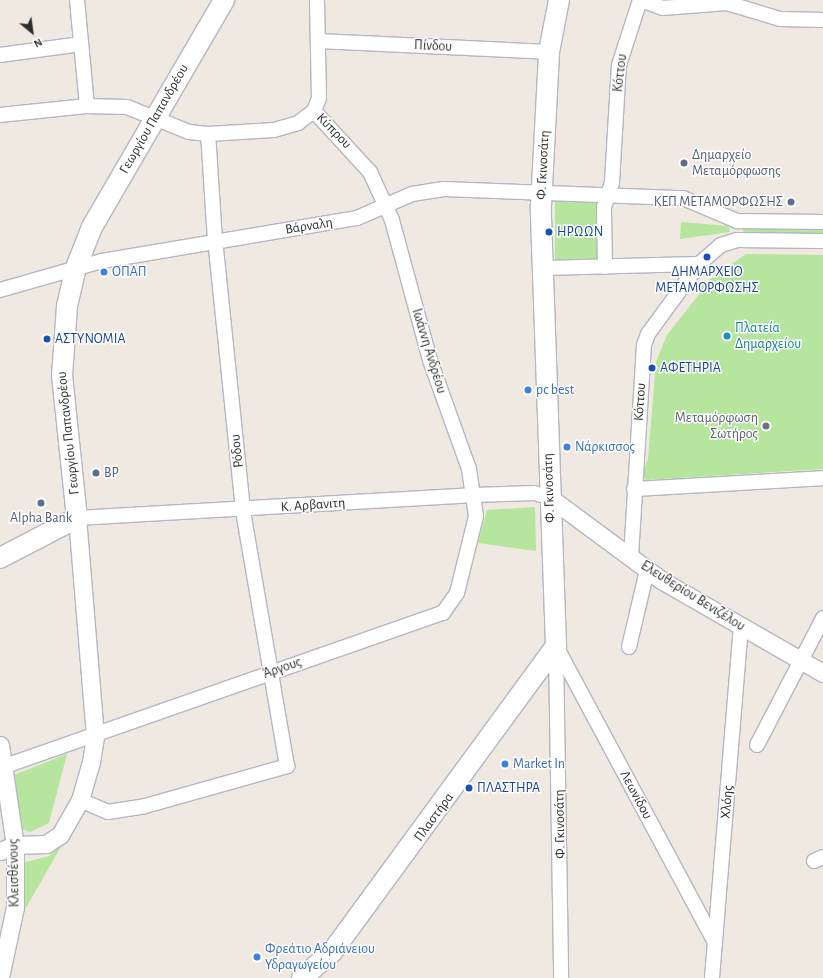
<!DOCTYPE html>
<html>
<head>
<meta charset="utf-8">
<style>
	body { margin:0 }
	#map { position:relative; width:823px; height:978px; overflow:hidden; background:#efe9e1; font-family:"Alegreya Sans",sans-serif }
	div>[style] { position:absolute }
	.green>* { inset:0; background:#b6e59e }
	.roads { filter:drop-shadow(1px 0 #b4b7c1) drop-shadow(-1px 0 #b4b7c1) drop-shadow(0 1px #b4b7c1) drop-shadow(0 -1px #b4b7c1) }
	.minor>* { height:14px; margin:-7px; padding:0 7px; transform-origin:7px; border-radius:7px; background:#fff }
	.tertiary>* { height:17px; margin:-8.5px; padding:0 8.5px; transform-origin:8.5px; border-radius:8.5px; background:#fff }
	.secondary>* { height:20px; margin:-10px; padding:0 10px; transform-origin:10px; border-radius:10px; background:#fff }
	.dots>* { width:11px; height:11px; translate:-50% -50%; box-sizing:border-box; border:2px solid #fff; border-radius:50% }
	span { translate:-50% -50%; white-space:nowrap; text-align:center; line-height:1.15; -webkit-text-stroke:3px #fff; paint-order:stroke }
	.street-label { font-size:14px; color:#2e2e2e }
	.service-label { font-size:14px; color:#4e5e75 }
	.left { translate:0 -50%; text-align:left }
	.right { translate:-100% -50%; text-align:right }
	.transit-label { font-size:14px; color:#164399 }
	.shop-label { font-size:14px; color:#366cbe }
	.culture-label { font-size:14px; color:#0d838f }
	.worship-label { font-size:14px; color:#5b616d }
	.north { position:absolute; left:12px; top:12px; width:40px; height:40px; -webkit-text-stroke:3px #fff; paint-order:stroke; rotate:151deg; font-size:11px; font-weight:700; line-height:16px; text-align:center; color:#2e2e2e }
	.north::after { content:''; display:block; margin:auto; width:14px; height:18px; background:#2e2e2e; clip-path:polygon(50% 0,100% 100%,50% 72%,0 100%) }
</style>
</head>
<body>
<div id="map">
	<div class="green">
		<i style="clip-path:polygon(555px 201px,597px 201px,597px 260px,555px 260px)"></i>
		<i style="clip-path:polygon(681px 222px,728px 226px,730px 232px,680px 239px)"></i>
		<i style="clip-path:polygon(746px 226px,823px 227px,823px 236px,746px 235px,741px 228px)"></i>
		<i style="clip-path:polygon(746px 254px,823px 255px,823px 469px,646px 480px,642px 476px,648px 458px,656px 362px,667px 335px,700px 293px,697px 288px)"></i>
		<i style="clip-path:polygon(535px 507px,536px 551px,478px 543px,487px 510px)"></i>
		<i style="clip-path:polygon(67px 754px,49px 823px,30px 832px,17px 827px,11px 776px)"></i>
		<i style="clip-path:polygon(62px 845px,23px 913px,22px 863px,49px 856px)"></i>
	</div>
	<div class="roads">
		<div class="minor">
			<i style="left:77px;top:0;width:106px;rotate:84.6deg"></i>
			<i style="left:640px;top:0;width:24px;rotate:19deg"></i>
			<i style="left:663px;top:8px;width:64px;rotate:-4.5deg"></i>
			<i style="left:727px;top:3px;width:55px;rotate:16.8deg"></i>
			<i style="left:780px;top:19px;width:43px;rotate:1.3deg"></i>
			<i style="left:318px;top:41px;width:231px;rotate:2.7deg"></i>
			<i style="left:0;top:55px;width:82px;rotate:-7.7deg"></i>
			<i style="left:314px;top:111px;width:14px;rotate:-69deg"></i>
			<i style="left:319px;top:98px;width:98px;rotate:-91.2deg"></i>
			<i style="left:0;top:115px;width:87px;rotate:-5.9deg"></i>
			<i style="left:87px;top:106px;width:40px;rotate:1.4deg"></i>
			<i style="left:127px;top:107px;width:67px;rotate:22deg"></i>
			<i style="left:189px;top:132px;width:19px;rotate:6deg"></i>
			<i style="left:208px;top:134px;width:66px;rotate:-3.5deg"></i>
			<i style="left:274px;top:130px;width:25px;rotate:-16deg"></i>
			<i style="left:298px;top:123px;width:20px;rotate:-37deg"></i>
			<i style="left:605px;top:267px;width:60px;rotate:-91deg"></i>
			<i style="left:604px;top:207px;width:26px;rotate:-72deg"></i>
			<i style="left:612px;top:182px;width:117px;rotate:-86.6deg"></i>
			<i style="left:619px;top:65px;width:68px;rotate:-72.1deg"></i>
			<i style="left:542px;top:268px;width:157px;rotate:-1.5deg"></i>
			<i style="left:0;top:290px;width:106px;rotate:-15.9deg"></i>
			<i style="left:102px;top:261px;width:259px;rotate:-9.6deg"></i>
			<i style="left:357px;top:218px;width:60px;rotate:-23.6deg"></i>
			<i style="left:412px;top:194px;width:32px;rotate:-9deg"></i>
			<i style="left:444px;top:189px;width:239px;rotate:2.2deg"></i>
			<i style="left:683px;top:198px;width:59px;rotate:23.1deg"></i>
			<i style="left:737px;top:221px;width:86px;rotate:0.7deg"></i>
			<i style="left:634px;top:489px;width:189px;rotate:-3.3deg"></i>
			<i style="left:77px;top:518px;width:399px;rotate:-3.3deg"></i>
			<i style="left:475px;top:495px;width:59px;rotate:-1.9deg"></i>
			<i style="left:534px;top:493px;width:16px;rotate:15deg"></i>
			<i style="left:631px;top:557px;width:212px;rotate:-86.5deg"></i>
			<i style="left:644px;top:345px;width:12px;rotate:-70deg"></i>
			<i style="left:648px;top:334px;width:87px;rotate:-53.9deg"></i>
			<i style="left:699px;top:264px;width:29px;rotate:-41deg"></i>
			<i style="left:721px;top:245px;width:17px;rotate:-17deg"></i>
			<i style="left:737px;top:240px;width:86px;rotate:0.7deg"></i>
			<i style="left:556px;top:646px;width:337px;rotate:61.8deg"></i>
			<i style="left:629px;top:647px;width:79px;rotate:-76.8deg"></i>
			<i style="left:556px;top:649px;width:329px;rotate:89.1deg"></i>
			<i style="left:757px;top:745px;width:143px;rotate:-62.5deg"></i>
			<i style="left:5px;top:766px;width:464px;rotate:-19.3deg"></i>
			<i style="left:443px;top:613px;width:24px;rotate:-55deg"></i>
			<i style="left:457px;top:593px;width:79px;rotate:-76.1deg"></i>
			<i style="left:476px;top:516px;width:48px;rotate:-98.5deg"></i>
			<i style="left:469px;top:469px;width:116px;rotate:-109.7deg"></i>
			<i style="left:430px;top:360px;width:145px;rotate:-105.2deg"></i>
			<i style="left:392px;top:220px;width:53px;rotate:-114.6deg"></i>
			<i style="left:370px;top:172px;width:83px;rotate:-132.6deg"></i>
			<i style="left:80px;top:800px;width:30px;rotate:23deg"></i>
			<i style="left:108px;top:812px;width:37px;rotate:-9deg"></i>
			<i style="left:145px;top:806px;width:148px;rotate:-15.7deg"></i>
			<i style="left:287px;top:766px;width:260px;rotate:-99.8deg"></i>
			<i style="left:243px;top:510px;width:270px;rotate:-95.9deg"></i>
			<i style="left:215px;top:241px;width:107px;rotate:-93.7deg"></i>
			<i style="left:814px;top:861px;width:10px;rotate:-24deg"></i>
			<i style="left:712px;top:978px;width:352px;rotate:-85.3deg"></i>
		</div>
		<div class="tertiary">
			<i style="left:549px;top:497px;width:139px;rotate:36.5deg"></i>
			<i style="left:661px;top:580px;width:187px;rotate:29.9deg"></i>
			<i style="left:0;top:745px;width:101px;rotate:81.5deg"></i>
			<i style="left:15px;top:845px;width:62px;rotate:90deg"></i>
			<i style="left:15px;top:907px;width:72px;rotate:102.1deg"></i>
			<i style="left:0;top:851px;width:16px;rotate:-22deg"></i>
			<i style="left:15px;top:845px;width:31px;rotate:-2deg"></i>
			<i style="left:46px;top:844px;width:17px;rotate:-33deg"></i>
			<i style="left:60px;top:835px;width:40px;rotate:-60.3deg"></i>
			<i style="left:80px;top:800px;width:40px;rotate:-74deg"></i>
			<i style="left:91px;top:762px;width:26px;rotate:-81deg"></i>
			<i style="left:95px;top:736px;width:219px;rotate:-94.7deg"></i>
		</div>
		<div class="secondary">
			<i style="left:0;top:558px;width:87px;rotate:-27.5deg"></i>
			<i style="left:77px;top:518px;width:143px;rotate:-96deg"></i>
			<i style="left:62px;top:376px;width:70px;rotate:-85.9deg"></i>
			<i style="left:67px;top:306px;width:37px;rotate:-77deg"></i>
			<i style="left:75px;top:270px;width:46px;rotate:-68.4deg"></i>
			<i style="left:92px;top:227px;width:263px;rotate:-59.8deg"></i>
			<i style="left:302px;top:978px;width:40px;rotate:-41deg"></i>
			<i style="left:332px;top:952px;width:379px;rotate:-53.8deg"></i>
			<i style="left:556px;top:646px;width:440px;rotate:-92deg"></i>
			<i style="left:541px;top:206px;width:154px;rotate:-87deg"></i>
			<i style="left:549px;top:52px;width:53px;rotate:-79.1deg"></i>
		</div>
	</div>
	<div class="dots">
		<i style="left:684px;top:163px;background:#5c6f8a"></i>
		<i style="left:791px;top:202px;background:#5c6f8a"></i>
		<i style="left:549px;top:232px;background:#1a4fb4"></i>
		<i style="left:707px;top:257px;background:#1a4fb4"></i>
		<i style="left:104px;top:272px;background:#3f7fe0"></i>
		<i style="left:727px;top:336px;background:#0f9aa8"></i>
		<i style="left:47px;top:339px;background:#1a4fb4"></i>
		<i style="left:652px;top:368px;background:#1a4fb4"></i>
		<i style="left:528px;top:390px;background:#3f7fe0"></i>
		<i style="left:766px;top:426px;background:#6b7280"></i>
		<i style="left:567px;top:447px;background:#3f7fe0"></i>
		<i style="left:96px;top:473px;background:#5c6f8a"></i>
		<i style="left:41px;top:503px;background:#5c6f8a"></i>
		<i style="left:505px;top:764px;background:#3f7fe0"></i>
		<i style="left:469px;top:788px;background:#1a4fb4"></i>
		<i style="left:257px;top:957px;background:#3f7fe0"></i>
	</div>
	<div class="street-label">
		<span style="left:433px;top:46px;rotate:3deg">Πίνδου</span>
		<span style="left:620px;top:73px;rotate:-83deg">Κόττου</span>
		<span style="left:154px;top:119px;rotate:-60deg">Γεωργίου Παπανδρέου</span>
		<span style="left:334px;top:131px;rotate:46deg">Κύπρου</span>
		<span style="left:543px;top:165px;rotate:-87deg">Φ. Γκινοσάτη</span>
		<span style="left:309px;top:226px;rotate:-9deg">Βάρναλη</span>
		<span style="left:429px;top:351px;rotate:73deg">Ιωάννη Ανδρέου</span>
		<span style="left:640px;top:402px;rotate:-86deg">Κόττου</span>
		<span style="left:68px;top:433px;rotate:-96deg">Γεωργίου Παπανδρέου</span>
		<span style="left:237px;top:451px;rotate:-96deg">Ρόδου</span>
		<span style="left:549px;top:488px;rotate:-92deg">Φ. Γκινοσάτη</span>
		<span style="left:313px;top:505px;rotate:-4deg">Κ. Αρβανιτη</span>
		<span style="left:693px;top:596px;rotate:32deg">Ελευθερίου Βενιζέλου</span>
		<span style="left:282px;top:668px;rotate:-19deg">Άργους</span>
		<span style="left:636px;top:795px;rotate:62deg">Λεωνίδου</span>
		<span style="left:727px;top:802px;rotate:-85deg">Χλόης</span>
		<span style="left:434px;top:817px;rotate:-54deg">Πλαστήρα</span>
		<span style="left:560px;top:824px;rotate:-91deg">Φ. Γκινοσάτη</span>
		<span style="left:14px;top:873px;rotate:-91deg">Κλεισθένους</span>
	</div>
	<div class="service-label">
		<span class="left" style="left:692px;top:163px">Δημαρχείο<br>Μεταμόρφωσης</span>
		<span class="right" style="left:783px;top:202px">ΚΕΠ ΜΕΤΑΜΟΡΦΩΣΗΣ</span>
		<span class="left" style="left:104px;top:473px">BP</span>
		<span style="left:41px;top:518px">Alpha Bank</span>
	</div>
	<div class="transit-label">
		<span class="left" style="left:557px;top:232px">ΗΡΩΩΝ</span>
		<span style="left:707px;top:280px">ΔΗΜΑΡΧΕΙΟ<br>ΜΕΤΑΜΟΡΦΩΣΗΣ</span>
		<span class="left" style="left:55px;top:339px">ΑΣΤΥΝΟΜΙΑ</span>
		<span class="left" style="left:660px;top:368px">ΑΦΕΤΗΡΙΑ</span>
		<span class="left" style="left:477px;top:788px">ΠΛΑΣΤΗΡΑ</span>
	</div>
	<div class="shop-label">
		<span class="left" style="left:112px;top:272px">ΟΠΑΠ</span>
		<span class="left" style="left:536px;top:390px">pc best</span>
		<span class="left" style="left:575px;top:447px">Νάρκισσος</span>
		<span class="left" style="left:513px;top:764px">Market In</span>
		<span class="left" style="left:265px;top:957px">Φρεάτιο Αδριάνειου<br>Υδραγωγείου</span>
	</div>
	<div class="culture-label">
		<span class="left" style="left:735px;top:336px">Πλατεία<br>Δημαρχείου</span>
	</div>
	<div class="worship-label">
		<span class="right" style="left:758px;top:426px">Μεταμόρφωση<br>Σωτήρος</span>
	</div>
	<div class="north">N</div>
</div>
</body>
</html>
